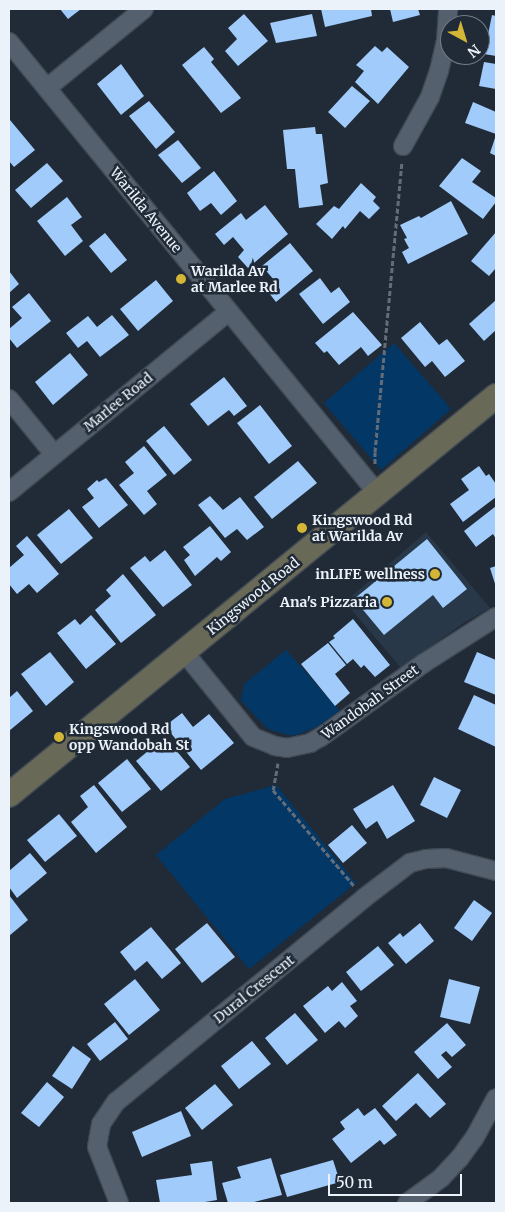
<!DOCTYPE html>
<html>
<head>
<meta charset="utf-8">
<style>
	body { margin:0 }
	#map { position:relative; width:505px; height:1212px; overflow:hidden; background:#212b37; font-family:Merriweather,serif }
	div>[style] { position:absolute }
	.built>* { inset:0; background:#283848 }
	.green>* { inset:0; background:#023766 }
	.building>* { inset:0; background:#a0cbfa }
	.path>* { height:3px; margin-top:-1.5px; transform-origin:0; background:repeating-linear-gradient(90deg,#636c77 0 5px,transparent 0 7.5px) }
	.roads { filter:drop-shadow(1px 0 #404953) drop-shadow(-1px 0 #404953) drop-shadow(0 1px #404953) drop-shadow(0 -1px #404953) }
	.street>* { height:18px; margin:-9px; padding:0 9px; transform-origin:9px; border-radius:9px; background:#54606e }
	.secondary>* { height:24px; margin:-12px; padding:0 12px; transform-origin:12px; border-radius:12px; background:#686a57 }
	.dots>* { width:14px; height:14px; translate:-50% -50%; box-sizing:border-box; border:2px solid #212b37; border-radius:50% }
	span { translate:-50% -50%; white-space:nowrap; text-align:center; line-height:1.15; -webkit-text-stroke:5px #212b37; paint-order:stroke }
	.street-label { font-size:14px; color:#ebf2fa }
	.poi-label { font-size:14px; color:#ebf2fa; font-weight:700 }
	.left { translate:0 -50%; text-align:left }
	.right { translate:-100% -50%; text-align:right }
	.frame { position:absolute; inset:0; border:10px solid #ebf2fa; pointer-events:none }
	.north { position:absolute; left:440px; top:15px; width:50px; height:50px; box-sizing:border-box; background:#212b37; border:1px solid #727b85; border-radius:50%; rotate:141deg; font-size:14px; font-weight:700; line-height:20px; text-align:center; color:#ebf2fa }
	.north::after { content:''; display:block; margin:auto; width:18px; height:22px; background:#d3b635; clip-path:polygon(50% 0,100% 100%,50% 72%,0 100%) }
	.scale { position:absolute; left:328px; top:1174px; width:134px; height:22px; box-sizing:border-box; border:2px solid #ebf2fa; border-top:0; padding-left:6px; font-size:15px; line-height:18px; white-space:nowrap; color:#ebf2fa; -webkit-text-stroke:4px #212b37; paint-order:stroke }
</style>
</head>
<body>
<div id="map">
	<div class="built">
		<i style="clip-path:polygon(426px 532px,490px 608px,465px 622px,401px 668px,345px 602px)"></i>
	</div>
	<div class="green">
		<i style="clip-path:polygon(394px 343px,451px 409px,381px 470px,324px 403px)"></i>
		<i style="clip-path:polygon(286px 650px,340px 711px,315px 728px,296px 735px,287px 735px,268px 729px,241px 701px,244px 684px)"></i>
		<i style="clip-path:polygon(276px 785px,356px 883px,249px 969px,156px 855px,225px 799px)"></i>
	</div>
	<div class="building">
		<i style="clip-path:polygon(60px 9px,81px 9px,68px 19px)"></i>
		<i style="clip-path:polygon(321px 9px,371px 9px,372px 16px,325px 27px)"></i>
		<i style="clip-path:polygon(390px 9px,418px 9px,420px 15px,393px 22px)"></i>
		<i style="clip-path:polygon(244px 14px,268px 41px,238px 66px,225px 51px,237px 39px,228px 28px)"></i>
		<i style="clip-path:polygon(312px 14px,317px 36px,276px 43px,270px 23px)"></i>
		<i style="clip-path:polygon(492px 15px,496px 16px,496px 56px,484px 54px)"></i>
		<i style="clip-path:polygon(375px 46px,382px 52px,387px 47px,409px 67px,378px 104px,355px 82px,364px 71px,356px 65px)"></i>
		<i style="clip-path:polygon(204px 47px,214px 59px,211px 62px,241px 98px,221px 113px,182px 65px)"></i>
		<i style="clip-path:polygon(484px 62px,496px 64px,496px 89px,479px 86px)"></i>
		<i style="clip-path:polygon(121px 64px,144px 96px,121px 115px,97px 84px)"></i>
		<i style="clip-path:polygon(352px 86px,370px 101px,345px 128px,328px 112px)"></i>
		<i style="clip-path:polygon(149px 101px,175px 132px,156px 149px,129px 116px)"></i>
		<i style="clip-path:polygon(473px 102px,496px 112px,496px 134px,465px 123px)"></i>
		<i style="clip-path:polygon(10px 120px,35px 150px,14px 167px,9px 161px)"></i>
		<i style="clip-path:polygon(315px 127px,316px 134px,322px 134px,328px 183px,320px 185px,323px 205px,299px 208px,295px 169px,287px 169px,283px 130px)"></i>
		<i style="clip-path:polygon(496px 135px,496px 156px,490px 153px)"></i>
		<i style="clip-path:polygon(178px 140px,201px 168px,182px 183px,158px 155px)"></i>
		<i style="clip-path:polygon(462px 158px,481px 171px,472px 182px,496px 198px,496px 202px,483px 219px,439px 186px)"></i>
		<i style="clip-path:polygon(47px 163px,63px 181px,31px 208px,15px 190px)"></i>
		<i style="clip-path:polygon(214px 171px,237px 201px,221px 215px,211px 203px,200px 211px,187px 193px)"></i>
		<i style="clip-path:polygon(361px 183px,376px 197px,373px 201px,380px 208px,369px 219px,360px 211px,345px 229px,343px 226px,332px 239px,316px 224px,334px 206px,339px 209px)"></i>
		<i style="clip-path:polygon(67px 197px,82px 217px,71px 225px,83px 241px,65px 256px,37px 221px)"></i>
		<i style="clip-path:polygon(451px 201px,468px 234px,408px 264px,402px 252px,409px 248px,404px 239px,407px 238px,400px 225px,419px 216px,421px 218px)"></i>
		<i style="clip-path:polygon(265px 205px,288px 234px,248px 268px,238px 257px,244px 250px,233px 237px,224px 245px,215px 234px,241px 213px,246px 220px)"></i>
		<i style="clip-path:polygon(496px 232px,496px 268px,489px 276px,471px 261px)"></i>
		<i style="clip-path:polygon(105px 233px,127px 260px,111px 273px,89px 246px)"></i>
		<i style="clip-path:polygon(290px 243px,313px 271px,276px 302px,265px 288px,274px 280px,262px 266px)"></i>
		<i style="clip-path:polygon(9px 271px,19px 284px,9px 293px)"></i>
		<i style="clip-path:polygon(320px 278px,331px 293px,339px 287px,350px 302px,323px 324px,299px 294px)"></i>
		<i style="clip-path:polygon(156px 280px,173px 301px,138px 331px,120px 309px)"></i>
		<i style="clip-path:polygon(29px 293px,51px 321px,17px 348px,9px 338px,9px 329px,22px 318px,12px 307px)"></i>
		<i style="clip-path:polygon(496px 300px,496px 330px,484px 341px,469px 324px)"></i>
		<i style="clip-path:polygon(353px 312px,382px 345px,368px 356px,361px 347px,339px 365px,327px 351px,324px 353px,315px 343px)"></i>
		<i style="clip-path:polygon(112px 315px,129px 335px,100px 357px,87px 341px,78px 348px,66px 333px,88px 316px,97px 327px)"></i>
		<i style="clip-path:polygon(420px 322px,439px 345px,447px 339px,465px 361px,445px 377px,432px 361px,425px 367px,401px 338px)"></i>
		<i style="clip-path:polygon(70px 353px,88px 375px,53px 405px,35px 382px)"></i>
		<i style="clip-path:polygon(224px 377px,247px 406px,234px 416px,229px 410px,208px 426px,190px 404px)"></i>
		<i style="clip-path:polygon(260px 405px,292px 446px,269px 464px,237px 423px)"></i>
		<i style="clip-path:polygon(164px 426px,192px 460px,174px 475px,146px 441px)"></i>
		<i style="clip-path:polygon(144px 446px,167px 475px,147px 491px,157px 504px,144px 515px,119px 485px,134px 473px,125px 462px)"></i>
		<i style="clip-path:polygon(298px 461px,317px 483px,272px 519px,254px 497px)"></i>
		<i style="clip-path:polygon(479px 466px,486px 476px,489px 474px,496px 484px,496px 497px,463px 522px,450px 504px,469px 490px,461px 479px)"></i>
		<i style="clip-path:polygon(106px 478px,128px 505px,99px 528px,82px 507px,94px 498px,87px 489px,97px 480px,99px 482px)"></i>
		<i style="clip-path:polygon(210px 496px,223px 510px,240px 497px,264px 527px,247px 540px,237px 529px,225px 538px,198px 505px)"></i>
		<i style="clip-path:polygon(496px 506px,496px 539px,493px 534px,476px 547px,464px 531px)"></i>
		<i style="clip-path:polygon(69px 509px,93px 538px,61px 564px,37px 535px)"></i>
		<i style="clip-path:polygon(210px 526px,231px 552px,221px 561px,217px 557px,195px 576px,184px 560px,190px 555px,183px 547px)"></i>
		<i style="clip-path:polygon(27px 536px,59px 574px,37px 593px,29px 584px,17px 594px,9px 584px,9px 568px,24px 555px,16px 546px)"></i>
		<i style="clip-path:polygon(427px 539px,467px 589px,443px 608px,433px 595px,384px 635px,354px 599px)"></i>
		<i style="clip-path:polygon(165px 550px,192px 585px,163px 607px,130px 568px,145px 556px,150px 562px)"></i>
		<i style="clip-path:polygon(496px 566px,496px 587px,490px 568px)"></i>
		<i style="clip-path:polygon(123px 574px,156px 615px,121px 643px,95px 610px,111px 596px,106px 590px)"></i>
		<i style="clip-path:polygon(91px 615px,116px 644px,86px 669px,57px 633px,75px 619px,80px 625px)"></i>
		<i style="clip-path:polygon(353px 619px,390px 665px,375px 677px,364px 665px,361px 668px,353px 659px,347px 664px,329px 642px,335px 638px,333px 636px)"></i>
		<i style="clip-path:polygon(328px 643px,346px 665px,335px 674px,350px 693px,335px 706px,301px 664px)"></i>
		<i style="clip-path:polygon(50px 652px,74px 682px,46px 706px,21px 674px)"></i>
		<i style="clip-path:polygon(477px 652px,496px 660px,496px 695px,464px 682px)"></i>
		<i style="clip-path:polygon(17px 691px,33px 711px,9px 731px,9px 698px)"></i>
		<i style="clip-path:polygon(474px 695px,496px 705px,496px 747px,458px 729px)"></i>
		<i style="clip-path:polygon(182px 713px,193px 727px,209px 714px,234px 743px,201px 770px,165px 726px)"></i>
		<i style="clip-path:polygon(165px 737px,190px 767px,161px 791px,136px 761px)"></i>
		<i style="clip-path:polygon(127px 759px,151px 789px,122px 812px,98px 783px)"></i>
		<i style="clip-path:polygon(434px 777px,461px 790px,447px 818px,420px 805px)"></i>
		<i style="clip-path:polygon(94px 785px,127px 827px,96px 853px,71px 822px,88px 807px,80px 796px)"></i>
		<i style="clip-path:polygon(393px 785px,415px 821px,387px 839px,377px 821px,366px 829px,353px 809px)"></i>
		<i style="clip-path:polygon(59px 814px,77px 836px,45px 862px,27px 840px)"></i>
		<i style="clip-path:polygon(352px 825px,367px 843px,343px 863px,328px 845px)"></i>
		<i style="clip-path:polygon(30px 853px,47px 873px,17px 898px,9px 887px,9px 871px)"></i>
		<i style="clip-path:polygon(9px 895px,28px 920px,9px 936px)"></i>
		<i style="clip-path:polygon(474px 900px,492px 913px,472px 941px,454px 928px)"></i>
		<i style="clip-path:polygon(207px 923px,235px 957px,202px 983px,175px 949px)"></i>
		<i style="clip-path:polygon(420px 923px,434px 941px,406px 964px,388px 943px,400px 933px,403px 937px)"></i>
		<i style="clip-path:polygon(151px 927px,181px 963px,162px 979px,147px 961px,135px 971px,120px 952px)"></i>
		<i style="clip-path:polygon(378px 946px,394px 965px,361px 991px,346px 972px)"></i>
		<i style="clip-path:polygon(135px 979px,160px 1010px,129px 1035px,104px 1004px)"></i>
		<i style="clip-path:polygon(449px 979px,480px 987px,470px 1024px,440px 1017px)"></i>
		<i style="clip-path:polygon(342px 982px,357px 1001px,350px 1006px,358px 1016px,345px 1028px,339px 1021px,325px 1033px,303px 1006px,328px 986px,332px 991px)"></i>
		<i style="clip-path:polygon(295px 1013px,318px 1040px,287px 1065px,265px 1038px)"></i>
		<i style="clip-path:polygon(115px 1022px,128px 1039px,100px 1061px,87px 1044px)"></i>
		<i style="clip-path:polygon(447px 1023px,466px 1045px,452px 1057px,446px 1051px,441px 1055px,452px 1067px,438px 1079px,414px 1052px)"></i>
		<i style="clip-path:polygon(252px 1041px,271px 1064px,239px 1089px,221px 1066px)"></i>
		<i style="clip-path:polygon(73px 1046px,91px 1059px,72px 1089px,52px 1076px)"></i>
		<i style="clip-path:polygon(418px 1073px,446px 1104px,430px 1118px,416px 1103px,396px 1121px,382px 1106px)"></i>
		<i style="clip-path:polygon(47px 1082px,64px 1097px,39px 1127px,21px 1113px)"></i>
		<i style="clip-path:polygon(215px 1084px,233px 1105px,202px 1130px,185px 1108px)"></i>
		<i style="clip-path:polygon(358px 1108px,364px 1116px,375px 1108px,397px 1135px,384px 1145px,380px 1140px,351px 1163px,332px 1139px,345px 1129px,340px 1122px)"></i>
		<i style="clip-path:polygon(181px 1111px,191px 1136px,142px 1157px,132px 1132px)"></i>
		<i style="clip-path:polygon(271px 1158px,282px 1195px,250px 1203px,228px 1203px,222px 1183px,241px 1178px,237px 1167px)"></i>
		<i style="clip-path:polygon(333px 1160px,340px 1182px,287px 1197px,280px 1175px)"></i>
		<i style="clip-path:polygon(212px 1161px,217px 1200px,199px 1203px,160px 1203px,156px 1180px,192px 1175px,190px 1164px)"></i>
	</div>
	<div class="path">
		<i style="left:375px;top:464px;width:12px;rotate:-90deg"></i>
		<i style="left:375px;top:452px;width:292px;rotate:-84.7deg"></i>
		<i style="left:278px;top:763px;width:27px;rotate:100deg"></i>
		<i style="left:273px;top:790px;width:126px;rotate:49.8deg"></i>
	</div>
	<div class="roads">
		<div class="street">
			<i style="left:9px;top:42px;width:583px;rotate:50.77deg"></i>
			<i style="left:47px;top:88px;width:125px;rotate:-39.2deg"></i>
			<i style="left:403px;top:146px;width:56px;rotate:-61.1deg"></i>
			<i style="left:430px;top:97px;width:28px;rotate:-71deg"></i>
			<i style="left:439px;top:71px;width:31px;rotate:-77deg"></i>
			<i style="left:446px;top:41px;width:32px;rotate:-86deg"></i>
			<i style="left:9px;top:399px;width:71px;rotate:50.7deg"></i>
			<i style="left:9px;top:492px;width:283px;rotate:-39.4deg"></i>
			<i style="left:184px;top:652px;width:109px;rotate:50.9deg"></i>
			<i style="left:253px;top:737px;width:24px;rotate:22deg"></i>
			<i style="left:275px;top:746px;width:12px;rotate:9deg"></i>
			<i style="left:287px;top:748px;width:24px;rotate:-12deg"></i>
			<i style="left:310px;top:743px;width:13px;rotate:-29deg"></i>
			<i style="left:321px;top:737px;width:127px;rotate:-35.7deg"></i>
			<i style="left:424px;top:663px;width:85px;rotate:-32.6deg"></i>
			<i style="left:119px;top:1203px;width:60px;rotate:-111.4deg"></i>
			<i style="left:97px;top:1147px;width:23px;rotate:-80deg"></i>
			<i style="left:101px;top:1124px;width:27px;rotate:-56deg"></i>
			<i style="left:116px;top:1102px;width:321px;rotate:-39.4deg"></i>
			<i style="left:364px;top:898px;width:58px;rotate:-37.3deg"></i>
			<i style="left:410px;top:863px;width:16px;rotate:-14deg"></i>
			<i style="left:426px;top:859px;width:20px;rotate:-3deg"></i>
			<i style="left:446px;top:858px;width:52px;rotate:14.6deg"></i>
			<i style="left:407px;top:1203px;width:42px;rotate:-36.3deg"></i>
			<i style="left:441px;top:1178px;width:26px;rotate:-47deg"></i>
			<i style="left:459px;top:1159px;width:27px;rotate:-54deg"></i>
			<i style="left:475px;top:1137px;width:44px;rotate:-61.7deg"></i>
		</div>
		<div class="secondary">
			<i style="left:9px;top:795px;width:630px;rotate:-39.33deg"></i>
		</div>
	</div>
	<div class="dots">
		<i style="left:181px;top:279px;background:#d3b635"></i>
		<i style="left:302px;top:528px;background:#d3b635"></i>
		<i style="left:435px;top:574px;background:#d3b635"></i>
		<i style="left:387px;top:602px;background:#d3b635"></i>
		<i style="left:59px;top:737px;background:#d3b635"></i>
	</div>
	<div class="street-label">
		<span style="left:146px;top:210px;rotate:51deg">Warilda Avenue</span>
		<span style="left:118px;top:402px;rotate:-39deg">Marlee Road</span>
		<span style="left:253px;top:596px;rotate:-39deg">Kingswood Road</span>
		<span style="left:370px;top:702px;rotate:-36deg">Wandobah Street</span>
		<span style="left:254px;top:989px;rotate:-39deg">Dural Crescent</span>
	</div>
	<div class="poi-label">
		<span class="left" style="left:191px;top:279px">Warilda Av<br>at Marlee Rd</span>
		<span class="left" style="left:312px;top:528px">Kingswood Rd<br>at Warilda Av</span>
		<span class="right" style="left:425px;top:574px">inLIFE wellness</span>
		<span class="right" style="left:377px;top:602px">Ana's Pizzaria</span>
		<span class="left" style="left:69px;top:737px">Kingswood Rd<br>opp Wandobah St</span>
	</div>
	<div class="frame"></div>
	<div class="north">N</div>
	<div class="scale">50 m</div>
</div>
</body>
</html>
